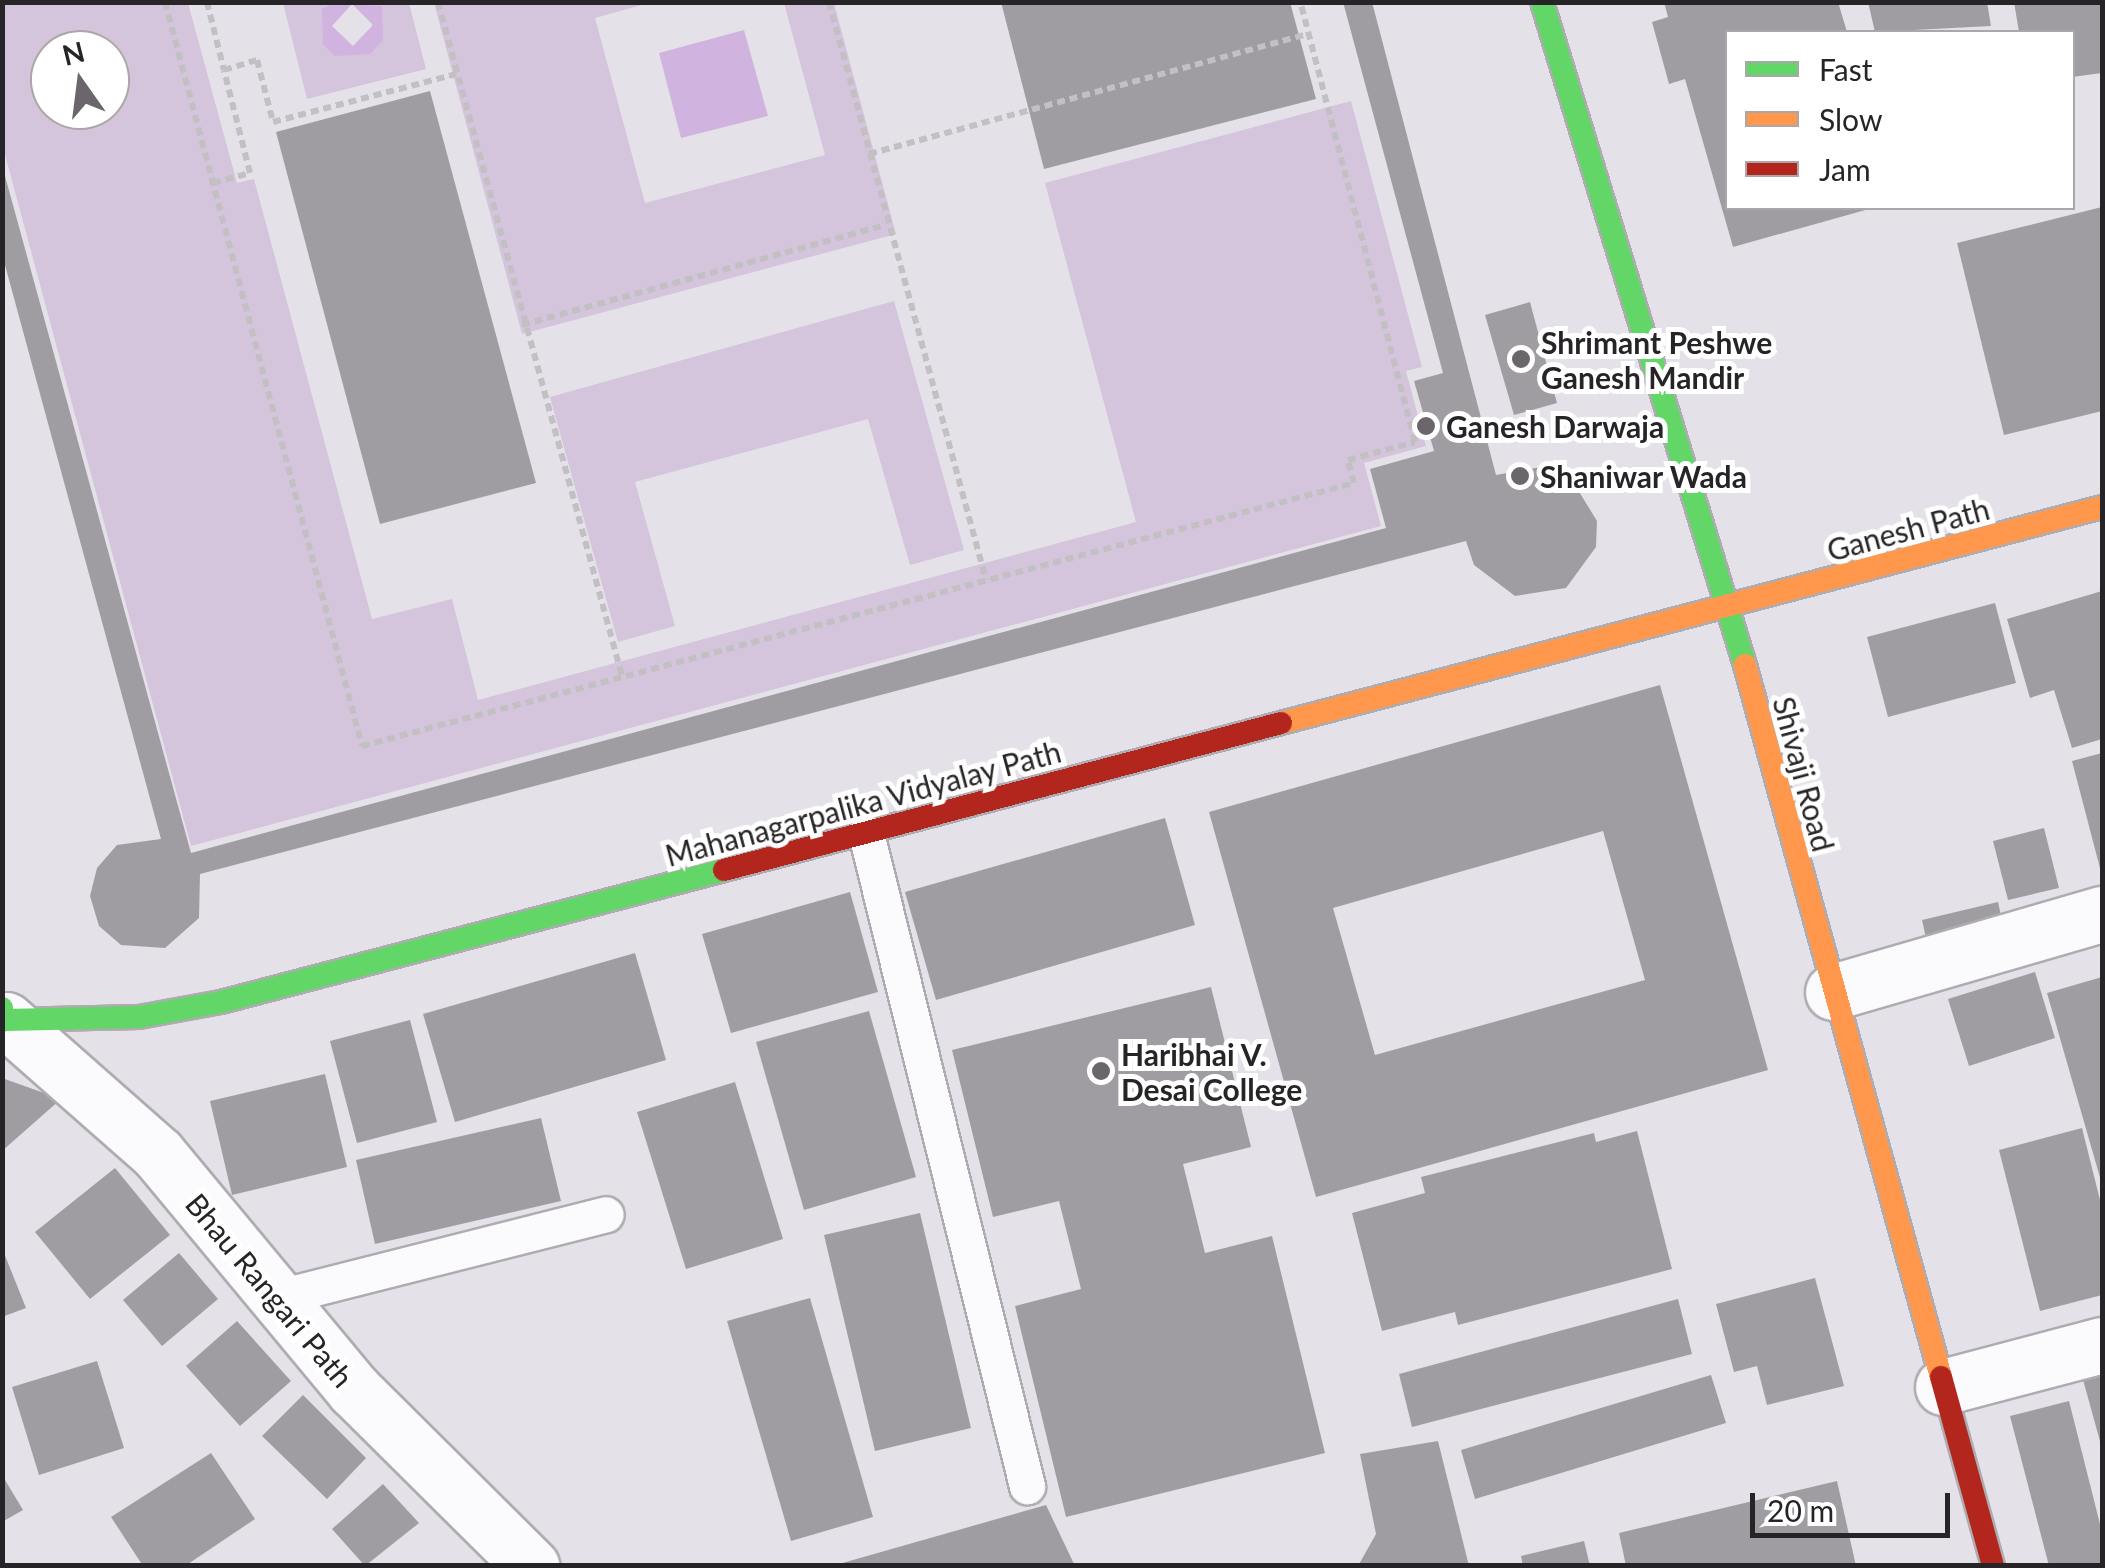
<!DOCTYPE html>
<html>
<head>
<meta charset="utf-8">
<style>
	body { margin:0 }
	#map { position:relative; width:2105px; height:1568px; overflow:hidden; background:#e5e1e8; font-family:Lato,sans-serif }
	div>[style] { position:absolute }
	.green>* { inset:0; background:#d4c5dc }
	.water>* { inset:0; background:#d1b3e0 }
	.building>* { inset:0; background:#a09da2 }
	.path>* { height:6px; margin-top:-3px; transform-origin:0; background:repeating-linear-gradient(90deg,#c2c0c3 0 8px,transparent 0 13px) }
	.roads { filter:drop-shadow(2px 0 #afacb1) drop-shadow(-2px 0 #afacb1) drop-shadow(0 2px #afacb1) drop-shadow(0 -2px #afacb1) }
	.lane>* { height:35px; margin:-17.5px; padding:0 17.5px; transform-origin:17.5px; border-radius:17.5px; background:#fbfafc }
	.street>* { height:55px; margin:-27.5px; padding:0 27.5px; transform-origin:27.5px; border-radius:27.5px; background:#fbfafc }
	.fast>* { height:22px; margin:-11px; padding:0 11px; transform-origin:11px; border-radius:11px; background:#63d668 }
	.slow>* { height:22px; margin:-11px; padding:0 11px; transform-origin:11px; border-radius:11px; background:#ff974d }
	.jam>* { height:22px; margin:-11px; padding:0 11px; transform-origin:11px; border-radius:11px; background:#b3261e }
	.dots>* { width:28px; height:28px; translate:-50% -50%; box-sizing:border-box; border:5px solid #fff; border-radius:50% }
	span { translate:-50% -50%; white-space:nowrap; text-align:center; line-height:1.15; -webkit-text-stroke:10px #fff; paint-order:stroke }
	.poi-label { font-size:30px; color:#272428; font-weight:700 }
	.left { translate:0 -50%; text-align:left }
	.street-label { font-size:30px; color:#272428 }
	.frame { position:absolute; inset:0; border:5px solid #272428; pointer-events:none }
	.legend { position:absolute; left:1725px; top:30px; width:350px; height:180px; box-sizing:border-box; background:#fff; border:2px solid #a9a7a9; margin:0; padding:12px 18px; list-style:none; font-size:30px; color:#272428 }
	.legend li { display:flex; align-items:center; gap:20px; height:50px }
	.legend b { width:50px; border:2px solid #a9a7a9 }
	.north { position:absolute; left:30px; top:30px; width:100px; height:100px; box-sizing:border-box; background:#fff; border:2px solid #a9a7a9; border-radius:50%; rotate:346deg; font-size:28px; font-weight:700; line-height:40px; text-align:center; color:#272428 }
	.north::after { content:''; display:block; margin:auto; width:35px; height:45px; background:#6a666b; clip-path:polygon(50% 0,100% 100%,50% 72%,0 100%) }
	.scale { position:absolute; left:1750px; top:1493px; width:200px; height:45px; box-sizing:border-box; border:5px solid #272428; border-top:0; padding-left:12px; font-size:30px; line-height:35px; white-space:nowrap; color:#272428; -webkit-text-stroke:8px #fff; paint-order:stroke }
</style>
</head>
<body>
<div id="map">
	<div class="green">
		<i style="clip-path:polygon(evenodd,2px 3px,188px 3px,237px 183px,254px 179px,372px 619px,452px 599px,478px 700px,1136px 522px,1045px 183px,1351px 101px,1422px 367px,1406px 371px,1426px 446px,1364px 463px,1381px 526px,191px 846px,3px 147px,2px 3px,50px 50px,110px 50px,110px 110px,50px 110px,50px 50px)"></i>
		<i style="clip-path:polygon(283px 3px,334px 3px,324px 44px,346px 52px,372px 44px,372px 3px,409px 3px,426px 69px,307px 99px)"></i>
		<i style="clip-path:polygon(434px 3px,649px 3px,595px 18px,645px 203px,825px 155px,784px 3px,834px 3px,896px 234px,522px 334px)"></i>
		<i style="clip-path:polygon(894px 301px,964px 550px,910px 565px,868px 419px,635px 482px,675px 626px,618px 642px,550px 397px)"></i>
	</div>
	<div class="water">
		<i style="clip-path:polygon(evenodd,334px 3px,382px 6px,383px 40px,370px 54px,335px 56px,323px 44px,322px 9px,334px 3px,352px 4px,373px 25px,353px 46px,332px 26px,352px 4px)"></i>
		<i style="clip-path:polygon(744px 30px,768px 116px,681px 138px,659px 53px)"></i>
	</div>
	<div class="building">
		<i style="clip-path:polygon(1001px 2px,1290px 2px,1316px 99px,1044px 169px)"></i>
		<i style="clip-path:polygon(1343px 2px,1372px 2px,1496px 475px,1547px 466px,1570px 477px,1597px 521px,1596px 547px,1566px 588px,1515px 596px,1474px 565px,1466px 541px,200px 874px,199px 918px,165px 948px,121px 945px,99px 926px,90px 896px,97px 868px,117px 845px,161px 839px,2px 254px,2px 165px,191px 853px,1386px 528px,1370px 469px,1434px 451px,1414px 381px,1443px 373px)"></i>
		<i style="clip-path:polygon(1664px 2px,1838px 2px,1847px 32px,1728px 32px,1728px 208px,1869px 209px,1733px 247px,1685px 79px,1669px 84px,1652px 22px,1668px 17px)"></i>
		<i style="clip-path:polygon(1868px 2px,1987px 2px,1991px 26px,1875px 32px)"></i>
		<i style="clip-path:polygon(2014px 2px,2102px 2px,2102px 73px,2072px 77px,2072px 32px,2019px 32px)"></i>
		<i style="clip-path:polygon(430px 91px,536px 483px,380px 524px,276px 132px)"></i>
		<i style="clip-path:polygon(2102px 207px,2102px 411px,2004px 435px,1957px 243px)"></i>
		<i style="clip-path:polygon(1530px 302px,1557px 403px,1514px 415px,1485px 315px)"></i>
		<i style="clip-path:polygon(2102px 591px,2102px 739px,2072px 748px,2054px 690px,2030px 698px,2007px 619px)"></i>
		<i style="clip-path:polygon(1995px 603px,2016px 683px,1888px 717px,1867px 637px)"></i>
		<i style="clip-path:polygon(evenodd,1660px 685px,1768px 1070px,1316px 1197px,1209px 812px,1660px 685px,1603px 831px,1645px 980px,1375px 1055px,1333px 908px,1603px 831px)"></i>
		<i style="clip-path:polygon(2102px 753px,2102px 872px,2101px 872px,2072px 761px)"></i>
		<i style="clip-path:polygon(1165px 818px,1195px 925px,936px 1000px,905px 892px)"></i>
		<i style="clip-path:polygon(2044px 828px,2059px 888px,2008px 900px,1993px 841px)"></i>
		<i style="clip-path:polygon(850px 892px,878px 992px,731px 1033px,702px 934px)"></i>
		<i style="clip-path:polygon(1998px 902px,2005px 934px,1929px 952px,1922px 920px)"></i>
		<i style="clip-path:polygon(635px 953px,666px 1060px,455px 1122px,423px 1014px)"></i>
		<i style="clip-path:polygon(2035px 972px,2055px 1038px,1969px 1066px,1948px 999px)"></i>
		<i style="clip-path:polygon(2102px 977px,2102px 1181px,2101px 1181px,2047px 993px)"></i>
		<i style="clip-path:polygon(1211px 987px,1251px 1147px,1183px 1164px,1205px 1253px,1272px 1236px,1325px 1453px,1066px 1517px,1015px 1306px,1081px 1289px,1059px 1201px,993px 1217px,952px 1050px)"></i>
		<i style="clip-path:polygon(869px 1011px,916px 1177px,804px 1210px,756px 1042px)"></i>
		<i style="clip-path:polygon(410px 1020px,437px 1122px,357px 1143px,330px 1041px)"></i>
		<i style="clip-path:polygon(325px 1074px,347px 1167px,232px 1195px,210px 1101px)"></i>
		<i style="clip-path:polygon(2px 1078px,61px 1099px,2px 1151px)"></i>
		<i style="clip-path:polygon(735px 1082px,783px 1239px,686px 1269px,637px 1112px)"></i>
		<i style="clip-path:polygon(541px 1118px,561px 1201px,375px 1244px,356px 1160px)"></i>
		<i style="clip-path:polygon(2082px 1128px,2102px 1208px,2102px 1295px,2040px 1311px,1999px 1150px)"></i>
		<i style="clip-path:polygon(1637px 1131px,1672px 1269px,1458px 1325px,1455px 1312px,1382px 1331px,1352px 1213px,1425px 1193px,1421px 1177px,1594px 1133px,1596px 1142px)"></i>
		<i style="clip-path:polygon(115px 1168px,170px 1235px,90px 1299px,35px 1232px)"></i>
		<i style="clip-path:polygon(920px 1213px,971px 1428px,875px 1451px,824px 1235px)"></i>
		<i style="clip-path:polygon(2px 1248px,26px 1308px,2px 1317px)"></i>
		<i style="clip-path:polygon(179px 1253px,218px 1299px,162px 1346px,123px 1300px)"></i>
		<i style="clip-path:polygon(1815px 1278px,1844px 1386px,1767px 1405px,1757px 1366px,1734px 1372px,1716px 1304px)"></i>
		<i style="clip-path:polygon(810px 1298px,873px 1517px,791px 1541px,727px 1321px)"></i>
		<i style="clip-path:polygon(1678px 1299px,1692px 1354px,1412px 1427px,1399px 1374px)"></i>
		<i style="clip-path:polygon(237px 1321px,291px 1381px,240px 1426px,186px 1366px)"></i>
		<i style="clip-path:polygon(97px 1361px,124px 1448px,39px 1475px,12px 1387px)"></i>
		<i style="clip-path:polygon(2102px 1370px,2102px 1445px,2101px 1445px,2082px 1376px)"></i>
		<i style="clip-path:polygon(1711px 1375px,1726px 1423px,1475px 1499px,1461px 1450px)"></i>
		<i style="clip-path:polygon(303px 1395px,366px 1458px,327px 1499px,262px 1436px)"></i>
		<i style="clip-path:polygon(2069px 1401px,2102px 1532px,2102px 1566px,2049px 1566px,2010px 1416px)"></i>
		<i style="clip-path:polygon(1438px 1441px,1469px 1566px,1358px 1566px,1376px 1534px,1360px 1454px)"></i>
		<i style="clip-path:polygon(211px 1453px,255px 1519px,185px 1566px,143px 1566px,111px 1517px)"></i>
		<i style="clip-path:polygon(2px 1475px,23px 1510px,2px 1522px)"></i>
		<i style="clip-path:polygon(1837px 1481px,1856px 1566px,1626px 1566px,1619px 1533px)"></i>
		<i style="clip-path:polygon(383px 1484px,419px 1523px,365px 1566px,332px 1529px)"></i>
		<i style="clip-path:polygon(1046px 1505px,1075px 1566px,839px 1566px,839px 1564px)"></i>
		<i style="clip-path:polygon(1584px 1541px,1590px 1566px,1523px 1566px,1521px 1556px)"></i>
	</div>
	<div class="path">
		<i style="left:165px;top:2px;width:770px;rotate:75.17deg"></i>
		<i style="left:362px;top:746px;width:1026px;rotate:-14.85deg"></i>
		<i style="left:1354px;top:483px;width:24px;rotate:-105deg"></i>
		<i style="left:1348px;top:460px;width:69px;rotate:-15deg"></i>
		<i style="left:1415px;top:442px;width:455px;rotate:-104.6deg"></i>
		<i style="left:207px;top:2px;width:70px;rotate:76deg"></i>
		<i style="left:224px;top:70px;width:34px;rotate:-17deg"></i>
		<i style="left:257px;top:60px;width:64px;rotate:75.5deg"></i>
		<i style="left:273px;top:122px;width:189px;rotate:-14.7deg"></i>
		<i style="left:438px;top:2px;width:699px;rotate:74.73deg"></i>
		<i style="left:829px;top:2px;width:599px;rotate:74.8deg"></i>
		<i style="left:869px;top:154px;width:455px;rotate:-15.3deg"></i>
		<i style="left:213px;top:183px;width:38px;rotate:-15deg"></i>
		<i style="left:250px;top:173px;width:106px;rotate:-104.2deg"></i>
		<i style="left:522px;top:325px;width:377px;rotate:-15.4deg"></i>
	</div>
	<div class="roads">
		<div class="lane">
			<i style="left:866px;top:833px;width:673px;rotate:76.15deg"></i>
			<i style="left:275px;top:1298px;width:341px;rotate:-14.2deg"></i>
		</div>
		<div class="street">
			<i style="left:1833px;top:992px;width:280px;rotate:-16.2deg"></i>
			<i style="left:6px;top:1020px;width:203px;rotate:41.4deg"></i>
			<i style="left:158px;top:1154px;width:307px;rotate:50.3deg"></i>
			<i style="left:354px;top:1390px;width:250px;rotate:44.8deg"></i>
			<i style="left:1943px;top:1387px;width:164px;rotate:-14.8deg"></i>
		</div>
		<div class="fast">
			<i style="left:1542px;top:2px;width:693px;rotate:72.98deg"></i>
			<i style="left:2px;top:1008px;width:13px;rotate:90deg"></i>
			<i style="left:6px;top:1020px;width:133px;rotate:-1.3deg"></i>
			<i style="left:139px;top:1017px;width:83px;rotate:-10.4deg"></i>
			<i style="left:221px;top:1002px;width:520px;rotate:-14.7deg"></i>
		</div>
		<div class="slow">
			<i style="left:1745px;top:665px;width:738px;rotate:74.61deg"></i>
			<i style="left:1281px;top:723px;width:849px;rotate:-14.74deg"></i>
		</div>
		<div class="jam">
			<i style="left:724px;top:870px;width:576px;rotate:-14.78deg"></i>
			<i style="left:1941px;top:1377px;width:196px;rotate:74.6deg"></i>
		</div>
	</div>
	<div class="dots">
		<i style="left:1521px;top:359px;background:#6a666b"></i>
		<i style="left:1426px;top:426px;background:#6a666b"></i>
		<i style="left:1520px;top:476px;background:#6a666b"></i>
		<i style="left:1101px;top:1071px;background:#6a666b"></i>
	</div>
	<div class="poi-label">
		<span class="left" style="left:1541px;top:359px">Shrimant Peshwe<br>Ganesh Mandir</span>
		<span class="left" style="left:1446px;top:426px">Ganesh Darwaja</span>
		<span class="left" style="left:1540px;top:476px">Shaniwar Wada</span>
		<span class="left" style="left:1121px;top:1071px">Haribhai V.<br>Desai College</span>
	</div>
	<div class="street-label">
		<span style="left:1908px;top:529px;rotate:-15deg">Ganesh Path</span>
		<span style="left:1804px;top:774px;rotate:75deg">Shivaji Road</span>
		<span style="left:863px;top:803px;rotate:-15deg">Mahanagarpalika Vidyalay Path</span>
		<span style="left:270px;top:1290px;rotate:50deg">Bhau Rangari Path</span>
	</div>
	<div class="frame"></div>
	<ul class="legend">
	<li><b style="height:12px;background:#63d668"></b>Fast</li>
	<li><b style="height:12px;background:#ff974d"></b>Slow</li>
	<li><b style="height:12px;background:#b3261e"></b>Jam</li>
	</ul>
	<div class="north">N</div>
	<div class="scale">20 m</div>
</div>
</body>
</html>
